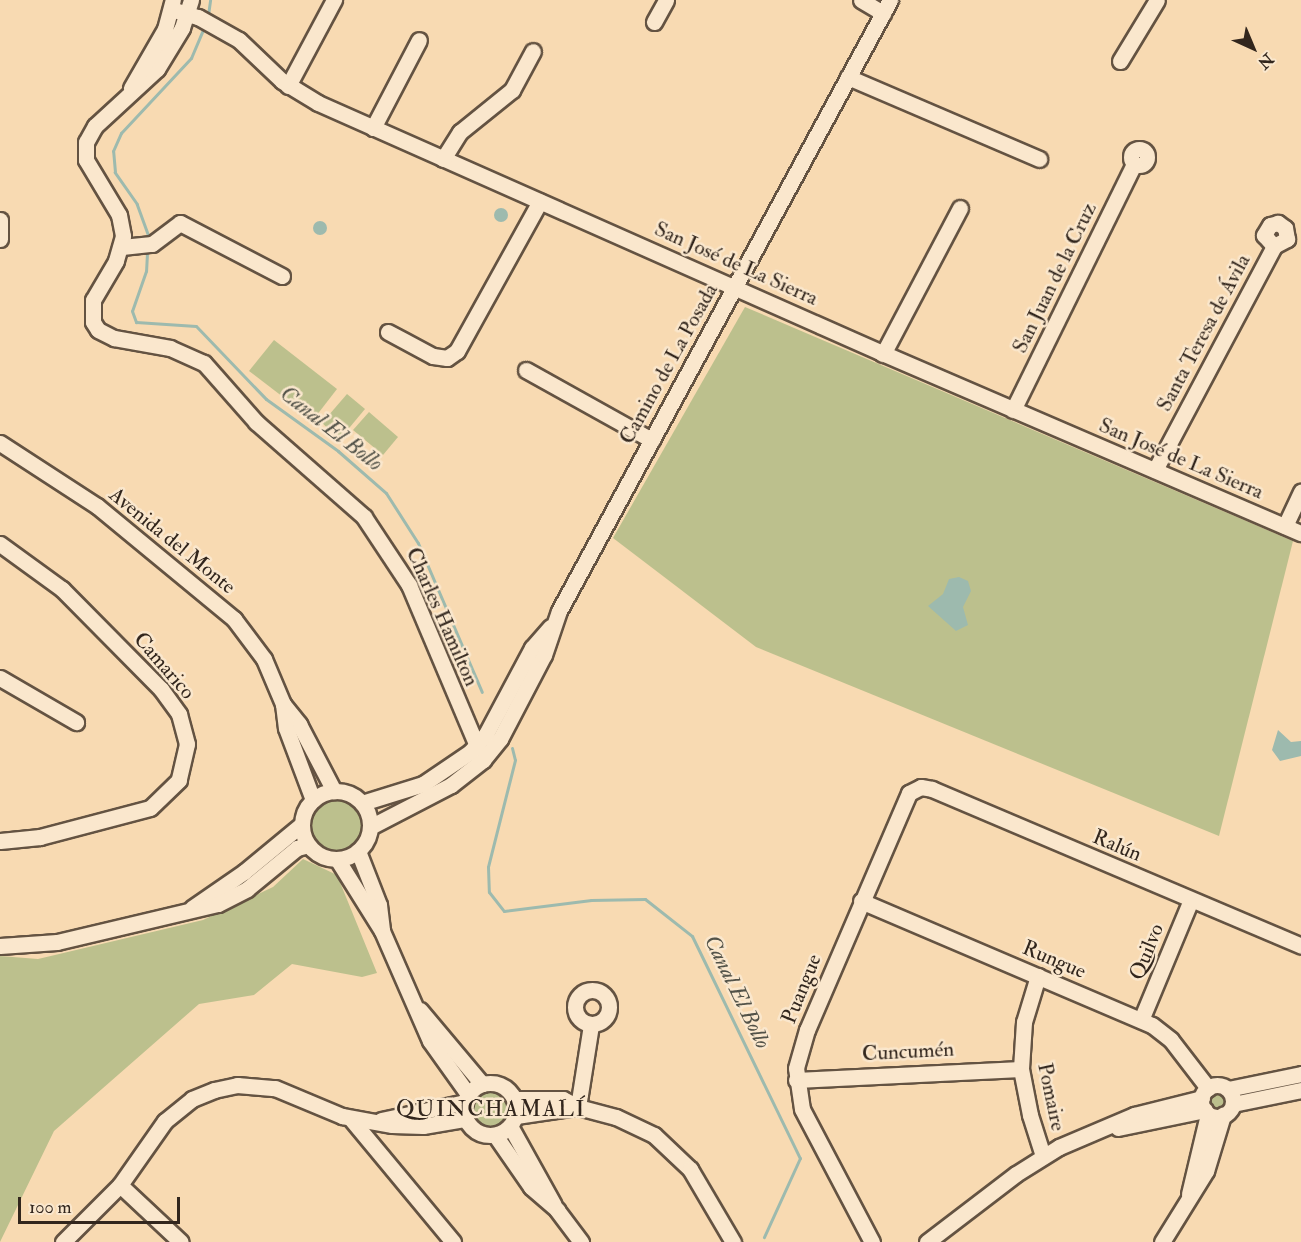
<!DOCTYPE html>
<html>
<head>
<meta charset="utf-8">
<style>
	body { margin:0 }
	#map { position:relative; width:1301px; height:1242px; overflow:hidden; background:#f8dab2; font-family:"IM FELL Double Pica",serif }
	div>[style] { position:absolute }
	.green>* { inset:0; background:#bcc08d }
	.round { border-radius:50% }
	.water>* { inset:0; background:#9dbaae }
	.stream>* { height:3px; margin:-1.5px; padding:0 1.5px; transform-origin:1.5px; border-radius:1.5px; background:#9dbaae }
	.roads { filter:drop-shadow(2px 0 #645342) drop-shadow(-2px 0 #645342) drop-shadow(0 2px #645342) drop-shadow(0 -2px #645342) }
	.minor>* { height:15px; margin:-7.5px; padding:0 7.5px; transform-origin:7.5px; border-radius:7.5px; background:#fae7cd }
	.minor>.ring { margin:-7.5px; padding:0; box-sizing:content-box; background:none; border:15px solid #fae7cd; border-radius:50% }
	span { translate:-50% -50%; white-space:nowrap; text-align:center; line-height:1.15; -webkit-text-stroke:5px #fae7cd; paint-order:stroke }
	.street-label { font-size:21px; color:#32261d }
	.water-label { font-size:22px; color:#525248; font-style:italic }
	.neighbourhood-label { font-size:22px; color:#32261d; letter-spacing:1.5px }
	.north { position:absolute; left:1223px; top:18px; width:60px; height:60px; -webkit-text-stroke:4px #fae7cd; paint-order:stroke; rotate:136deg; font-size:16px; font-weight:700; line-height:24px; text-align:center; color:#32261d }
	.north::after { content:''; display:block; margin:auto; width:21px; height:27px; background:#32261d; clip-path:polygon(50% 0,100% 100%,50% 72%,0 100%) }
	.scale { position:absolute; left:18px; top:1197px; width:162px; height:27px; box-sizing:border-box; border:3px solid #32261d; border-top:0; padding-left:8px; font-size:18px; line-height:21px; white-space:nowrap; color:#32261d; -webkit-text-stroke:4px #fae7cd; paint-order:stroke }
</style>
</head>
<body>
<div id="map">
	<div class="green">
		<i style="clip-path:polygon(745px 307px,1293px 541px,1219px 836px,756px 647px,613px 538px)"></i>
		<i style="clip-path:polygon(274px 340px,337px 389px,313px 420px,249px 371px)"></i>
		<i style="clip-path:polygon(347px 394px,365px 409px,340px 439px,322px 423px)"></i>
		<i style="clip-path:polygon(369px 412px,398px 437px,383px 455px,353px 430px)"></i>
		<i class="round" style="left:311px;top:799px;width:52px;height:52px"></i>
		<i style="clip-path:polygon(303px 859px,337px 875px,377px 973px,362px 977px,292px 964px,254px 995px,199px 1004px,54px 1131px,0 1242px,0 956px,38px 959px,203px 920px,273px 887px)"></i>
		<i class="round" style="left:471px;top:1089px;width:38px;height:38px"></i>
		<i class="round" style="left:1209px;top:1093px;width:16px;height:16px"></i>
	</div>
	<div class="water">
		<i class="round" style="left:494px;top:208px;width:14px;height:14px"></i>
		<i class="round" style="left:313px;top:221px;width:14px;height:14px"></i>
		<i style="clip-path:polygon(959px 577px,968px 581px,971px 591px,963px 607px,968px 625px,956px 631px,928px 606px,943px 594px,949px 579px)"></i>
		<i style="clip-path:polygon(1278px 730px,1291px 742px,1301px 741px,1301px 756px,1280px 761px,1272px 750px)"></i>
	</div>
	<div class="stream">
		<i style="left:208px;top:15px;width:15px;rotate:-82deg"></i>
		<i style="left:148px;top:235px;width:33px;rotate:-110deg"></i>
		<i style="left:137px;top:204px;width:39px;rotate:-125deg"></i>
		<i style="left:115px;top:172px;width:21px;rotate:-95deg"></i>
		<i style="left:113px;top:151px;width:20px;rotate:-66deg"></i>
		<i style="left:121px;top:133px;width:103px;rotate:-47deg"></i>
		<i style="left:191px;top:58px;width:34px;rotate:-67deg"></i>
		<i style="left:147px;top:253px;width:18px;rotate:93deg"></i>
		<i style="left:146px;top:271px;width:42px;rotate:109.3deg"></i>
		<i style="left:132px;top:311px;width:12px;rotate:70deg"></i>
		<i style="left:136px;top:322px;width:60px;rotate:3.8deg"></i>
		<i style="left:196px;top:326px;width:101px;rotate:46.2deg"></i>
		<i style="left:266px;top:399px;width:89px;rotate:35.8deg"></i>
		<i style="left:338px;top:451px;width:64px;rotate:41.2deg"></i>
		<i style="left:386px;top:493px;width:59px;rotate:57.4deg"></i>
		<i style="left:418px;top:543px;width:162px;rotate:66.8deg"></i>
		<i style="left:512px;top:748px;width:12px;rotate:76deg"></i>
		<i style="left:515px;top:760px;width:110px;rotate:104.2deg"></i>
		<i style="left:488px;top:867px;width:25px;rotate:88deg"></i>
		<i style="left:489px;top:892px;width:24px;rotate:52deg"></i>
		<i style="left:504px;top:911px;width:88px;rotate:-7.2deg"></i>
		<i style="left:591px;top:900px;width:54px;rotate:-1.1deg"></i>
		<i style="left:645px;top:899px;width:60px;rotate:38.2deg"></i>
		<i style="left:692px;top:936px;width:247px;rotate:64.1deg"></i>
		<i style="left:800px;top:1158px;width:87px;rotate:114.5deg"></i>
	</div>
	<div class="roads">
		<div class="minor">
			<i style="left:191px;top:0;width:29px;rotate:108deg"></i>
			<i style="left:182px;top:28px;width:48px;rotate:121.4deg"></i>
			<i style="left:157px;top:69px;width:84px;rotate:137.4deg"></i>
			<i style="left:95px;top:126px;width:18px;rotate:119deg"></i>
			<i style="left:86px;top:142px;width:18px;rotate:90deg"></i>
			<i style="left:86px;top:160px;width:64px;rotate:59deg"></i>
			<i style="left:119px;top:215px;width:21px;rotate:79deg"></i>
			<i style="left:123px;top:236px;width:26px;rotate:106deg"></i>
			<i style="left:116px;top:261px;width:45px;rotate:120.5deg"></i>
			<i style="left:93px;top:300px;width:22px;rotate:90deg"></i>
			<i style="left:93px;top:322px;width:9px;rotate:58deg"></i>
			<i style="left:98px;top:330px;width:18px;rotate:27deg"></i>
			<i style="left:114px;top:338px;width:57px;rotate:10.1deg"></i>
			<i style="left:170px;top:348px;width:37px;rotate:24deg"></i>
			<i style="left:204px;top:363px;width:79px;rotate:48.6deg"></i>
			<i style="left:256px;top:422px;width:144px;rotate:41.3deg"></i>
			<i style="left:364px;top:517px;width:82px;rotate:56.5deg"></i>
			<i style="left:409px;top:585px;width:190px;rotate:67.1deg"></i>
			<i style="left:861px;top:0;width:26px;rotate:31deg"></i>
			<i style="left:171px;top:9px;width:28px;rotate:17deg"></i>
			<i style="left:198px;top:17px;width:47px;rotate:29.3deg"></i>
			<i style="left:239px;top:40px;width:59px;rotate:43.6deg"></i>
			<i style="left:282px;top:81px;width:42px;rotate:31.4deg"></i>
			<i style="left:318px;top:103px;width:615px;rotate:23.9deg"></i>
			<i style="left:880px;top:352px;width:458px;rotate:23.3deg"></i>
			<i style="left:654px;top:22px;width:25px;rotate:-61deg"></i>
			<i style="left:1120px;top:61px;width:71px;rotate:-58.8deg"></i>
			<i style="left:848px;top:77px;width:208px;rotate:23.2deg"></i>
			<i style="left:288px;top:86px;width:98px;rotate:-61.9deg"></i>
			<i style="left:131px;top:88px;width:68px;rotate:-60deg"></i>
			<i style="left:165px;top:29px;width:30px;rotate:-75deg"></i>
			<i style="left:373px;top:128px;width:99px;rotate:-62.4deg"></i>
			<i class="ring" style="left:1131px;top:149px;width:1px;height:1px"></i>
			<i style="left:443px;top:159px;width:32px;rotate:-58deg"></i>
			<i style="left:460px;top:132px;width:67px;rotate:-38.9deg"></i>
			<i style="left:512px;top:90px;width:44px;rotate:-61.7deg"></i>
			<i style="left:0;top:220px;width:19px;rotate:90deg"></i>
			<i style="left:122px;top:247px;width:30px;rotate:-6deg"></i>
			<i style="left:152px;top:244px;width:35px;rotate:-37deg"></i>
			<i style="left:180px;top:223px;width:115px;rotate:27.5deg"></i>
			<i style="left:388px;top:332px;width:51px;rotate:28.1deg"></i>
			<i style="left:433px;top:356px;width:14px;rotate:8deg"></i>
			<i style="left:447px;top:358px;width:12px;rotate:-35deg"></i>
			<i style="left:457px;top:351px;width:171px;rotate:-61deg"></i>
			<i style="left:883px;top:354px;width:165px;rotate:-62.2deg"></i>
			<i style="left:526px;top:370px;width:144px;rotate:29.1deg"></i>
			<i style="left:1013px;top:410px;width:274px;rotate:-63.8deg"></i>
			<i style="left:0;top:443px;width:116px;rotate:33deg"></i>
			<i style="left:97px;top:506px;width:178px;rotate:39.5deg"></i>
			<i style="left:234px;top:619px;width:50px;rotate:53.1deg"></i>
			<i style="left:264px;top:659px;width:49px;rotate:67.1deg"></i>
			<i style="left:283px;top:704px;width:26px;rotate:51deg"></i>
			<i style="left:299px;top:724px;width:76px;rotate:62.4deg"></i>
			<i style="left:1155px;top:470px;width:254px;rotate:-62deg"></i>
			<i style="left:1274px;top:246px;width:15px;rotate:-28deg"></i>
			<i style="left:1287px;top:239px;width:11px;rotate:-100deg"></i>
			<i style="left:1285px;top:228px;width:9px;rotate:-144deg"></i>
			<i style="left:1278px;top:223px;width:8px;rotate:166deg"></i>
			<i style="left:1270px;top:225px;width:12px;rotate:121deg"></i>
			<i style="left:1264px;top:235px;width:15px;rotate:48deg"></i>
			<i style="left:1285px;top:526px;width:38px;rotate:-65deg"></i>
			<i style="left:0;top:544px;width:77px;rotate:36deg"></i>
			<i style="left:62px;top:589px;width:141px;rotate:45.3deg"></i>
			<i style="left:161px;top:689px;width:31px;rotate:54deg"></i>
			<i style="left:179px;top:714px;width:31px;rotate:75deg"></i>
			<i style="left:187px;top:744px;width:37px;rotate:103deg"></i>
			<i style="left:179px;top:780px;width:40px;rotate:136deg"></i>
			<i style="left:150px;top:808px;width:114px;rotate:165.2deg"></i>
			<i style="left:40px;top:837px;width:40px;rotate:174.3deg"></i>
			<i style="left:0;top:678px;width:88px;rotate:30.1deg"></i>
			<i style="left:283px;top:704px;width:24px;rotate:83deg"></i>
			<i style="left:286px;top:728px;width:77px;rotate:69.4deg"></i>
			<i class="ring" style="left:302px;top:791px;width:53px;height:53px"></i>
			<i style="left:362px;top:803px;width:64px;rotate:-17.3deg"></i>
			<i style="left:423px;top:784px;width:57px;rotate:-34.2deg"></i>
			<i style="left:470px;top:752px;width:24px;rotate:-48deg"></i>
			<i style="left:486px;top:734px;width:98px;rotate:-61.9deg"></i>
			<i style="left:532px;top:648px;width:28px;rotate:-49deg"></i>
			<i style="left:370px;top:827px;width:91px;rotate:-27.4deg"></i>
			<i style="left:451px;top:785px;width:41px;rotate:-38deg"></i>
			<i style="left:483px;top:760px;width:27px;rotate:-51deg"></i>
			<i style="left:500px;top:739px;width:95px;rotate:-62.4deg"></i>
			<i style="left:544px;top:655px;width:46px;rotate:-71.2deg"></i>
			<i style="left:559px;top:611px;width:695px;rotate:-61.55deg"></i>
			<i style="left:358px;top:851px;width:58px;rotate:68.7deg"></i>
			<i style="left:379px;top:905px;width:26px;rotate:83deg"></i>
			<i style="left:337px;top:859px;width:85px;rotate:58deg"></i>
			<i style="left:382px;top:931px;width:120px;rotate:66.4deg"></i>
			<i style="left:430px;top:1041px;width:65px;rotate:54.4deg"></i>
			<i style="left:861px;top:901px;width:316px;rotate:23.1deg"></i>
			<i style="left:1152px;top:1025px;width:24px;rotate:38deg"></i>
			<i style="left:1171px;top:1040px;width:61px;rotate:52.4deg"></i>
			<i style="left:192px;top:908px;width:63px;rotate:-34.7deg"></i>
			<i style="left:244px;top:872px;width:75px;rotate:-39.6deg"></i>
			<i style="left:0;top:946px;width:57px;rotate:-4deg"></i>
			<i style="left:57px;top:942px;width:165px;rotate:-13.3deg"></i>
			<i style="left:218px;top:904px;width:33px;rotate:-27deg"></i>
			<i style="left:247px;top:889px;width:65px;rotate:-39.4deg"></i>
			<i style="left:297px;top:848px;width:11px;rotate:-15deg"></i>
			<i style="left:1038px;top:976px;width:48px;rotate:106.9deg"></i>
			<i style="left:1024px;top:1022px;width:47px;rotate:93.7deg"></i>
			<i style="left:1021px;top:1069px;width:47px;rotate:78.9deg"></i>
			<i style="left:1030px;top:1115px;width:43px;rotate:72.4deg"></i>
			<i class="ring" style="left:575px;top:990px;width:19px;height:19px"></i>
			<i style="left:420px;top:1010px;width:97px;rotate:50deg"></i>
			<i style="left:1141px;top:1020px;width:130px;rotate:-67.4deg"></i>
			<i style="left:796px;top:1080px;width:225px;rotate:-2.8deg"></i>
			<i class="ring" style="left:464px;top:1083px;width:37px;height:37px"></i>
			<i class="ring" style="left:1201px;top:1085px;width:17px;height:17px"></i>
			<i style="left:1228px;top:1089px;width:75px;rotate:-11.6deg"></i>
			<i style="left:515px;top:1099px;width:48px"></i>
			<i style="left:563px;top:1099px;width:17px;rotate:28deg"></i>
			<i style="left:578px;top:1107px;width:39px;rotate:15deg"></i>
			<i style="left:616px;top:1117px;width:42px;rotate:25.3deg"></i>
			<i style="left:654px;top:1135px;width:50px;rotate:43.4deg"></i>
			<i style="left:690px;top:1169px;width:85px;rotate:59.5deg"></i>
			<i style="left:1233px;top:1104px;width:69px;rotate:-11.6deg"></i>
			<i style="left:578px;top:1107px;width:83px;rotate:-81deg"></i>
			<i style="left:516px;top:1116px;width:63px;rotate:-8.3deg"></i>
			<i style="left:351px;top:1119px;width:160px;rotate:50.3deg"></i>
			<i style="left:381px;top:1120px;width:86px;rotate:-12.1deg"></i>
			<i style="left:510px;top:1126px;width:90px;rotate:60.9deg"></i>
			<i style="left:1118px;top:1128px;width:89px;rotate:-11.7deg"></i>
			<i style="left:495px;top:1135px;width:63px;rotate:55.3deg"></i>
			<i style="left:531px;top:1187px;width:35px;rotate:41deg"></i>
			<i style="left:557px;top:1210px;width:40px;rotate:53deg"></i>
			<i style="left:120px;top:1185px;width:83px;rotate:43.1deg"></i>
			<i style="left:1189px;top:1194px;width:82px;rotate:-76.6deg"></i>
			<i style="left:63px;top:1242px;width:81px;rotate:-45deg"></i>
			<i style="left:120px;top:1185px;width:78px;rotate:-54.9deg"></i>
			<i style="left:165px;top:1121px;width:35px;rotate:-39deg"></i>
			<i style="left:192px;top:1099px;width:24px;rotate:-22deg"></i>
			<i style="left:214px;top:1090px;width:24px;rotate:-12deg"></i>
			<i style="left:237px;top:1085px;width:38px;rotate:5deg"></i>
			<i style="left:275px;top:1088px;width:73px;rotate:22.7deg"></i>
			<i style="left:342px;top:1116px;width:51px;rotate:10.2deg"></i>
			<i style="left:392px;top:1125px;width:31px;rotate:2deg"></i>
			<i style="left:423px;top:1126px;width:43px;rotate:-9.5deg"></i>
			<i style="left:872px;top:1242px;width:150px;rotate:-117.8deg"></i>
			<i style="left:802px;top:1109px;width:41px;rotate:-98.3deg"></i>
			<i style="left:796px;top:1068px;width:40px;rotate:-74deg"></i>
			<i style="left:807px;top:1030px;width:258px;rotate:-66.7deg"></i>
			<i style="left:909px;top:793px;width:13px;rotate:-27deg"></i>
			<i style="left:921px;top:787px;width:11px;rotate:10deg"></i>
			<i style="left:932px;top:789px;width:401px;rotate:23deg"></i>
			<i style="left:927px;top:1242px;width:112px;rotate:-37.4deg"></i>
			<i style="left:1016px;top:1174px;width:51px;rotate:-32.1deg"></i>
			<i style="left:1059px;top:1147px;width:82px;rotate:-23.1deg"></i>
			<i style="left:1134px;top:1115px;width:70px;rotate:-14deg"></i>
			<i style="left:1162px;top:1242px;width:84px;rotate:-58.2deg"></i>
			<i style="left:1206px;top:1171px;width:59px;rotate:-73.1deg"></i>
		</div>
	</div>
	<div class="street-label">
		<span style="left:736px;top:264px;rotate:24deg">San José de La Sierra</span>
		<span style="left:1055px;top:278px;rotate:-64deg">San Juan de la Cruz</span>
		<span style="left:1204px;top:333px;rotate:-62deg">Santa Teresa de Ávila</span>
		<span style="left:669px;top:364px;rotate:-61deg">Camino de La Posada</span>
		<span style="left:1181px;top:459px;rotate:23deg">San José de La Sierra</span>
		<span style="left:172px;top:541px;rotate:39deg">Avenida del Monte</span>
		<span style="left:442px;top:617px;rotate:66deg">Charles Hamilton</span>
		<span style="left:164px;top:666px;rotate:49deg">Camarico</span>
		<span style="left:1117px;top:846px;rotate:23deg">Ralún</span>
		<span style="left:1147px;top:952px;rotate:-68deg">Quilvo</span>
		<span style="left:1054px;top:960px;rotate:23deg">Rungue</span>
		<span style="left:802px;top:989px;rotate:-68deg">Puangue</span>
		<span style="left:908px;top:1052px;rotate:-3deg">Cuncumén</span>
		<span style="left:1051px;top:1097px;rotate:78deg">Pomaire</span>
	</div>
	<div class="water-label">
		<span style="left:331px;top:429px;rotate:38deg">Canal El Bollo</span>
		<span style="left:737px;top:992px;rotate:64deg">Canal El Bollo</span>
	</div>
	<div class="neighbourhood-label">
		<span style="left:491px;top:1110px">QUINCHAMALÍ</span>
	</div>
	<div class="north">N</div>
	<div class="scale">100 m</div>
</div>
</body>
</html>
